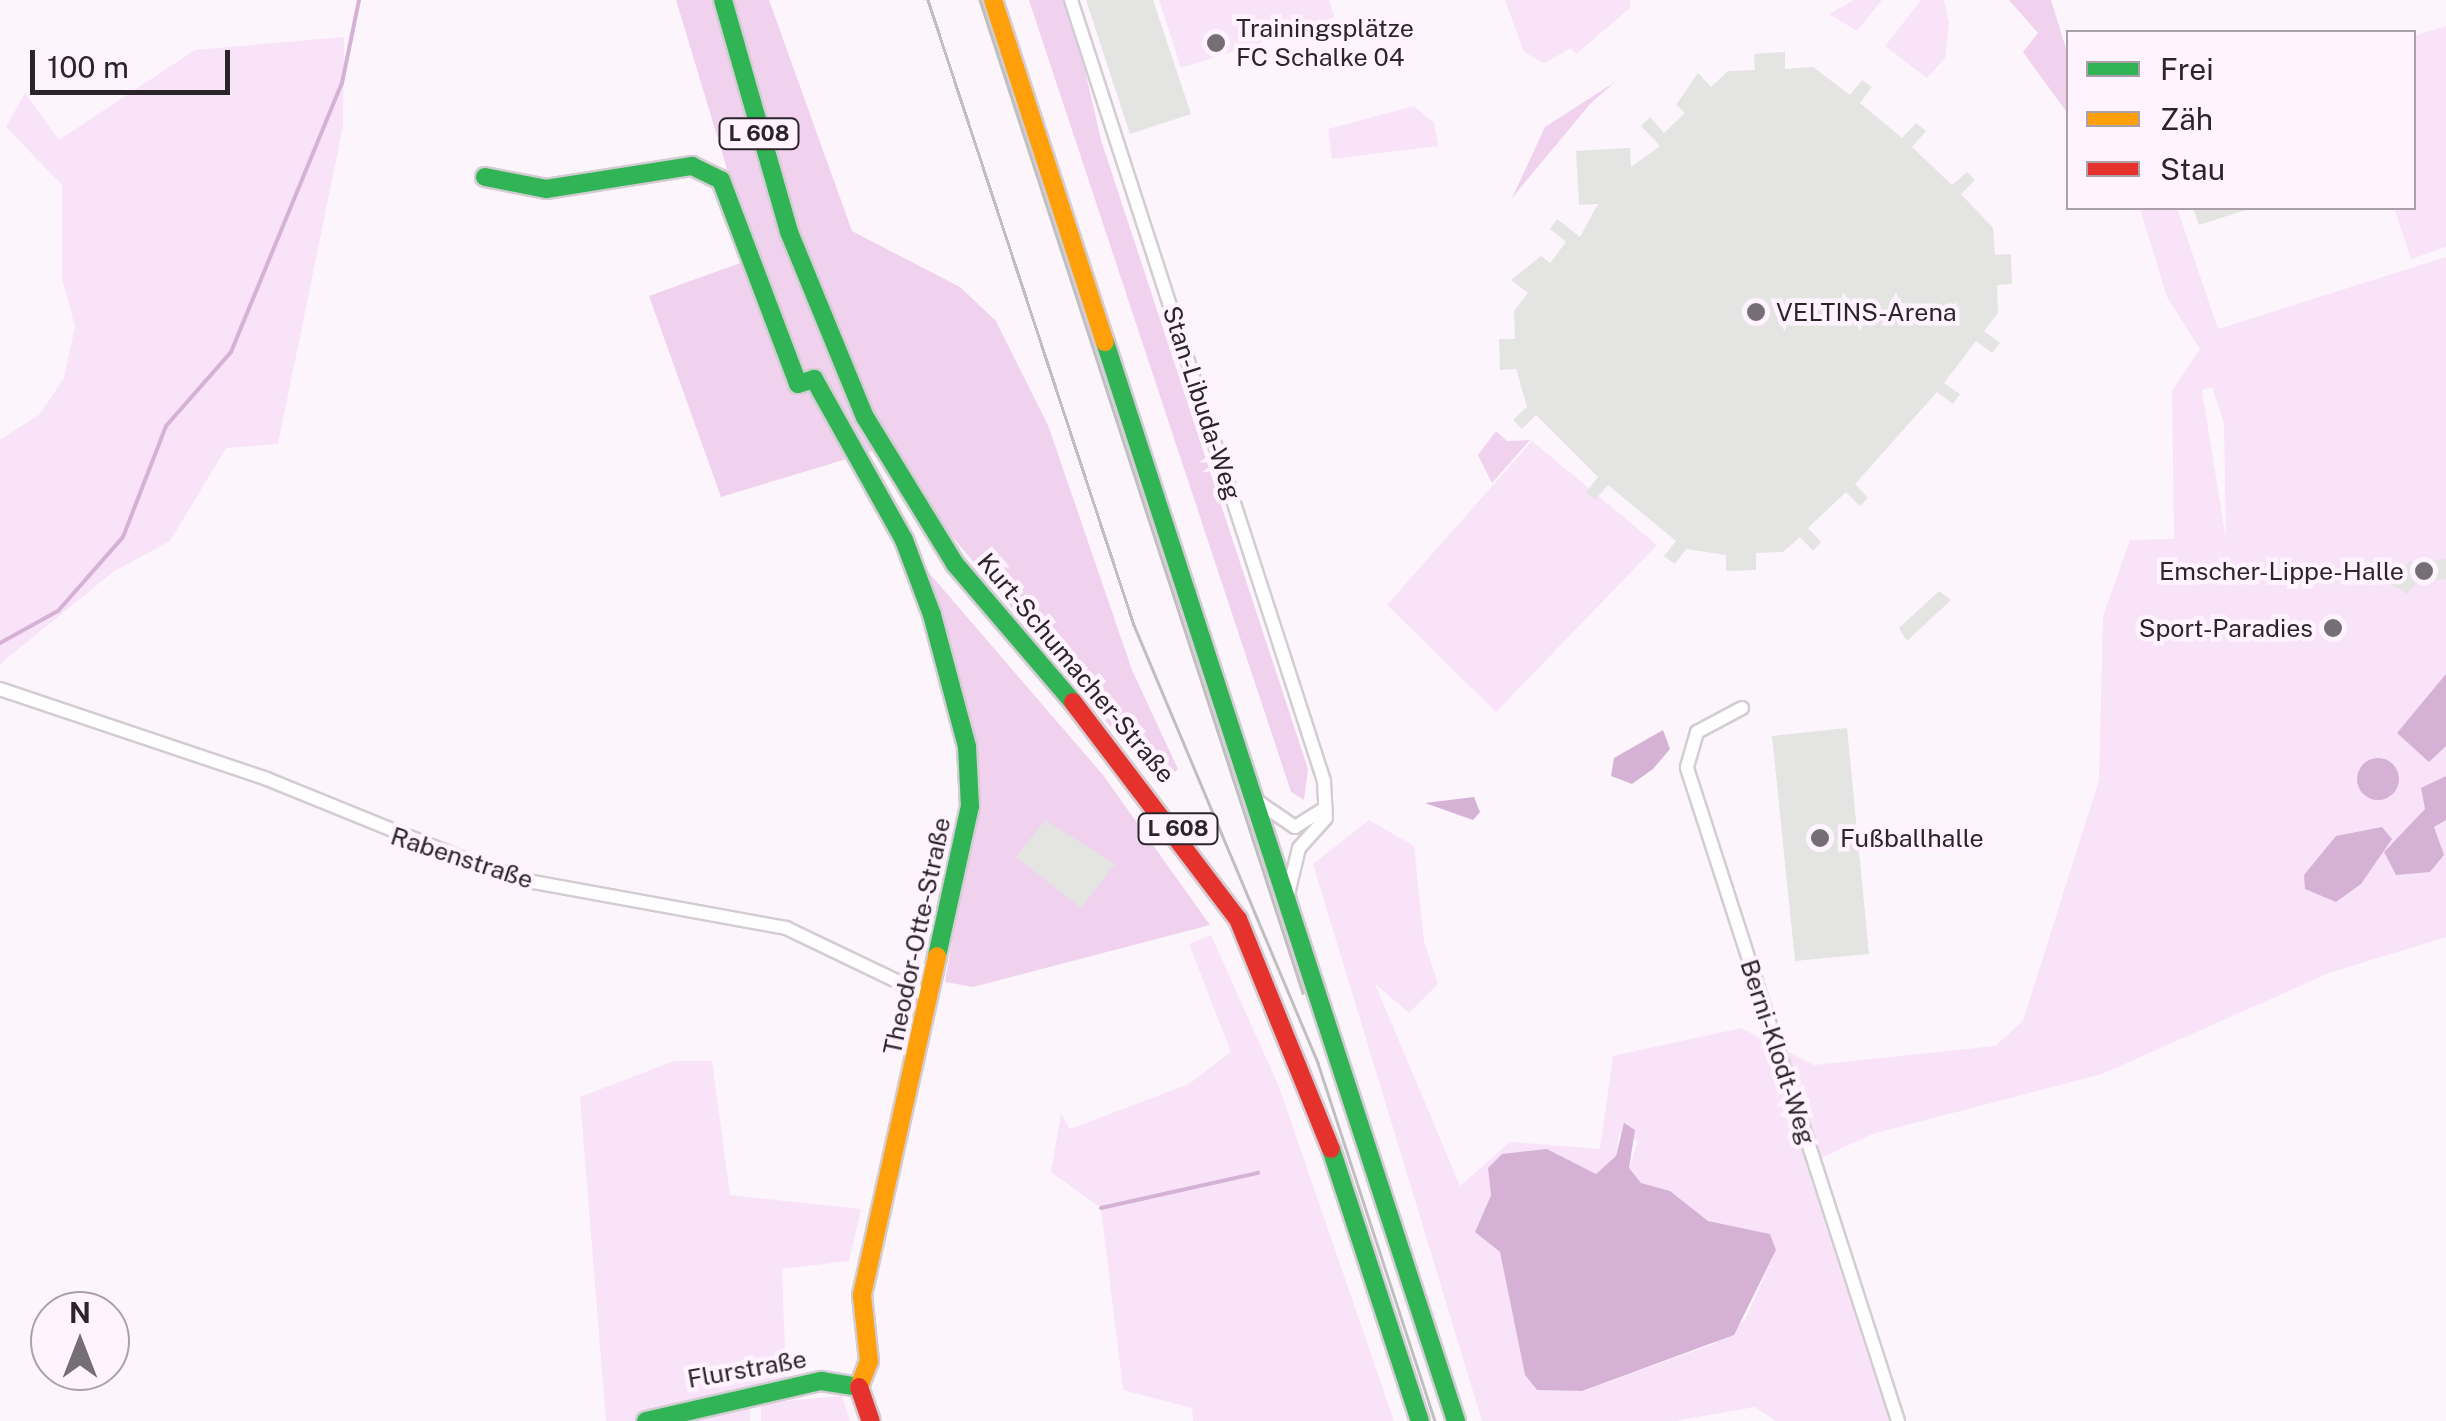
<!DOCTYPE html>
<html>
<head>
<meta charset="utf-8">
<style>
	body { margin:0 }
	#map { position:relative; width:2446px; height:1421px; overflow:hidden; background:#fcf6fc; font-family:"Public Sans",sans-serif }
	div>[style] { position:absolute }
	.green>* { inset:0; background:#f8e3f8 }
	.forest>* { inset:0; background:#f0d2ef }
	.water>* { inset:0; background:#d5b2d5 }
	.round { border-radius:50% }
	.stream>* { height:4px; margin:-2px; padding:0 2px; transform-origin:2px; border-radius:2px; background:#d5b2d5 }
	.building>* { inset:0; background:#e4e4e2 }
	.roads { filter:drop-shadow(2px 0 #d3cdd3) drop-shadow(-2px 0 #d3cdd3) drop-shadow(0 2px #d3cdd3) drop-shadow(0 -2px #d3cdd3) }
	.street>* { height:12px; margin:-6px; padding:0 6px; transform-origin:6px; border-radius:6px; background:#fffeff }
	.fast>* { height:18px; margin:-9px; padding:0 9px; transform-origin:9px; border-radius:9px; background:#30b455 }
	.slow>* { height:18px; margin:-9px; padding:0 9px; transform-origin:9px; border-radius:9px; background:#ff9f0a }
	.jam>* { height:18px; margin:-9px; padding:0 9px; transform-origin:9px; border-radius:9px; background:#e5322d }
	.tram>* { height:2.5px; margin:-1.25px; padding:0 1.25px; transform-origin:1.25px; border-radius:1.25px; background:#c0bfc0 }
	.dots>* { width:28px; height:28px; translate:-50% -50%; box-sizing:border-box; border:5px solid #fff3ff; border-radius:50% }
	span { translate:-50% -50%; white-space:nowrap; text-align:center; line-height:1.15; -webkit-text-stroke:9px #fff3ff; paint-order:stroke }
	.shield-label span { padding:2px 8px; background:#fff3ff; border:2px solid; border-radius:8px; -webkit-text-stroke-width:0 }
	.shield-label { font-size:22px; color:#2c242b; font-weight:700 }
	.poi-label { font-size:25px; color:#2c242b }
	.left { translate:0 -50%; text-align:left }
	.right { translate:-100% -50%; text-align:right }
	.street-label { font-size:25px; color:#2c242b }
	.legend { position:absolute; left:2066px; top:30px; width:350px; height:180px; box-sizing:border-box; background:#fff3ff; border:2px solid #aba0aa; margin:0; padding:12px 18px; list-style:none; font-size:30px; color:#2c242b }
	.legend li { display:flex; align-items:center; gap:20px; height:50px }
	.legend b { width:50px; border:2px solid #aba0aa }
	.north { position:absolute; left:30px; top:1291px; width:100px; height:100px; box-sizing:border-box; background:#fff3ff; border:2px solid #aba0aa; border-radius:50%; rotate:0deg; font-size:28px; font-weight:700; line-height:40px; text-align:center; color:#2c242b }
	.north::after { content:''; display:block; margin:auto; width:35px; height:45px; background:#756e74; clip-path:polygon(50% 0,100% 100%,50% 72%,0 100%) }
	.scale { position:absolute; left:30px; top:50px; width:200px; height:45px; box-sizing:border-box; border:5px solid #2c242b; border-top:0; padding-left:12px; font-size:30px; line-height:35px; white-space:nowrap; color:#2c242b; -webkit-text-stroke:8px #fff3ff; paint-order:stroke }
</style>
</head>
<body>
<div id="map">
	<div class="green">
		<i style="clip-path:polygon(1159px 0,1329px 0,1335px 19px,1181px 68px)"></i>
		<i style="clip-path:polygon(1505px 0,1630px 0,1630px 8px,1576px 54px,1571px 48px,1544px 63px,1524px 52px)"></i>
		<i style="clip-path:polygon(1854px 0,1882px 0,1857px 31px,1829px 14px)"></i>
		<i style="clip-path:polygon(1921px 0,1944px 0,1949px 23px,1945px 58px,1927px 78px,1885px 46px)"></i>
		<i style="clip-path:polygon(2446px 26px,2446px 247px,2411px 259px,2394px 208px,2414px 208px,2414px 36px)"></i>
		<i style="clip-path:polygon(344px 37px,343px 126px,278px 444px,226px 448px,170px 541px,113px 572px,0 664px,0 440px,40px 414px,64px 378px,75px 327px,62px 278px,62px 185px,6px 127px,25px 93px,59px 140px,195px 50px)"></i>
		<i style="clip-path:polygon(1414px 106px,1434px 123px,1438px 146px,1332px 159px,1328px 129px)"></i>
		<i style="clip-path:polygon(evenodd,2140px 208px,2177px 208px,2218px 329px,2446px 257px,2446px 937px,2329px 973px,2102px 1074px,1872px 1134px,1806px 1165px,1889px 1421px,1776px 1421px,1755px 1407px,1675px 1421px,1482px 1421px,1313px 864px,1369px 820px,1414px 846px,1424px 941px,1438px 984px,1409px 1013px,1375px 984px,1460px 1186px,1510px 1142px,1600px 1149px,1613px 1056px,1741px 1028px,1814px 1065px,1995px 1046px,2023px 1021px,2099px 780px,2103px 616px,2130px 540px,2174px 539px,2172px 391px,2200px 349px,2167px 297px,2140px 208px,2212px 387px,2224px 423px,2226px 540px,2202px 390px,2212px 387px,2140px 208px,1619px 1133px,1638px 1141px,1629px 1168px,1641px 1183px,1670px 1191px,1708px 1221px,1770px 1234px,1776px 1250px,1745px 1320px,1714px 1344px,1582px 1391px,1537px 1390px,1525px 1375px,1500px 1252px,1475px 1232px,1491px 1194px,1488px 1168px,1547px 1149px,1596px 1174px,1616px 1156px,1619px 1133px)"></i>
		<i style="clip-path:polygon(1532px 441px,1657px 545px,1496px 712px,1387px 605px)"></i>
		<i style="clip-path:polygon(1211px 935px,1279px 1087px,1394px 1421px,1193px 1421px,1192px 1408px,1123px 1390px,1101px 1208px,1051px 1172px,1061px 1114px,1070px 1129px,1189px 1084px,1231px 1052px,1189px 944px)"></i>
		<i style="clip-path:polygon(674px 1061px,712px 1061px,730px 1195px,861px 1209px,849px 1261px,782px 1269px,786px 1378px,749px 1387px,750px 1421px,606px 1421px,580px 1097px)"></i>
		<i style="clip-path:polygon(842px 1396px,850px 1421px,761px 1421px,761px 1403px)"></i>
	</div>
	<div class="forest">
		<i style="clip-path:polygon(676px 0,769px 0,852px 231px,960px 287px,996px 321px,1048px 425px,1132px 670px,1178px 769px,1159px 785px,931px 511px,893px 445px,721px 497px,649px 296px,754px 258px)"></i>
		<i style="clip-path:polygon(1029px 0,1069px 0,1101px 140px,1308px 769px,1304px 800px,1291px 792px)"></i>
		<i style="clip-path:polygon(2009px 0,2051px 0,2068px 55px,2068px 114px,2023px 52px,2038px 33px)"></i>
		<i style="clip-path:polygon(1615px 82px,1591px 103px,1512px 198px,1545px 127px)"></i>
		<i style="clip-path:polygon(1496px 431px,1507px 441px,1530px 440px,1492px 483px,1478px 455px)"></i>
		<i style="clip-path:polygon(924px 567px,1103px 775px,1210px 925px,973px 987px,945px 982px,967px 853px,954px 679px)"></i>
	</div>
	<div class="water">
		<i style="clip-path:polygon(2446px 674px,2446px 746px,2429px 762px,2397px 733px)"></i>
		<i style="clip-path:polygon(1663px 730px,1670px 749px,1653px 769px,1632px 784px,1611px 776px,1614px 758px)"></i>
		<i class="round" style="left:2357px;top:758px;width:42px;height:42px"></i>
		<i style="clip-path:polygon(2446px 776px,2446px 820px,2434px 827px,2444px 855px,2430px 872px,2396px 875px,2384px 852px,2425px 809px,2421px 788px)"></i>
		<i style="clip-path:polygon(1474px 797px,1480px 812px,1473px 820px,1425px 803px)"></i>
		<i style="clip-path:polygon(2382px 827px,2392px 839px,2361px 884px,2336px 902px,2305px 889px,2304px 875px,2336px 836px)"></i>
		<i style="clip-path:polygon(1624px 1123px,1635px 1130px,1629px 1168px,1641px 1183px,1670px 1191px,1708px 1221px,1770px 1234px,1776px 1250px,1734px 1335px,1582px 1391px,1537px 1390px,1525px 1375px,1500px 1252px,1475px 1232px,1491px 1195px,1488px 1168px,1502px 1154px,1547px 1149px,1596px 1174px,1616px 1156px)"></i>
	</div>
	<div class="stream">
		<i style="left:0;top:643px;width:66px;rotate:-28.9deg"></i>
		<i style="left:58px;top:611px;width:98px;rotate:-48.7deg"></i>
		<i style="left:123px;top:537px;width:119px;rotate:-68.8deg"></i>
		<i style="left:166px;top:426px;width:98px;rotate:-48.7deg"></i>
		<i style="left:231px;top:352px;width:291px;rotate:-67.6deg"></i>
		<i style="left:342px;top:83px;width:85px;rotate:-78.4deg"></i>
		<i style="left:1101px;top:1208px;width:161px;rotate:-12.6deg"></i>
	</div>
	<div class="building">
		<i style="clip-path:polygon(1086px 0,1153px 0,1191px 114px,1130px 134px)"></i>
		<i style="clip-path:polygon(1785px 52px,1785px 69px,1813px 67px,1850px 95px,1862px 80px,1872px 87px,1860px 103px,1902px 138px,1916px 123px,1926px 131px,1912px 147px,1952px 185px,1967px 172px,1975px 180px,1961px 194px,1993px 228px,1995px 255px,2011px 254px,2012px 284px,1997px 285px,1998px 313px,1984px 331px,2000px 343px,1992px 353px,1976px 341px,1944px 383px,1960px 394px,1953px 404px,1937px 392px,1855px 484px,1868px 498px,1860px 506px,1846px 492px,1808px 528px,1821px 542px,1813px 551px,1800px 537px,1783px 552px,1756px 553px,1756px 570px,1726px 571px,1726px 555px,1686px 549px,1675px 564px,1664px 556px,1676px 541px,1608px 485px,1595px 500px,1586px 492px,1598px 477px,1536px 415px,1522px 429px,1513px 420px,1527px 407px,1516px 369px,1500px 370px,1499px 339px,1515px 339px,1514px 311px,1528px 293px,1511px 280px,1541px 256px,1550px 263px,1566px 242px,1550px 229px,1557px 219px,1580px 237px,1598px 204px,1579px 205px,1576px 151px,1630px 148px,1631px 167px,1660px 146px,1641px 126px,1650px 117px,1664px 133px,1685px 113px,1676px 105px,1698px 73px,1711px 87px,1728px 71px,1755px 70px,1754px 54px)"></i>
		<i style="clip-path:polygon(2193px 208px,2245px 208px,2246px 210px,2199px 225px)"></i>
		<i style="clip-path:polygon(2446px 559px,2446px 579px,2417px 582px,2407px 594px,2391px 584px,2409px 562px)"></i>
		<i style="clip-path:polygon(1939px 591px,1951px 600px,1907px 641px,1899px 628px)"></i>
		<i style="clip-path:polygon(1847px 728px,1869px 954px,1795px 961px,1772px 736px)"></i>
		<i style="clip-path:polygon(1045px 820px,1115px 864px,1081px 908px,1016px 857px)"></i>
	</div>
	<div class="roads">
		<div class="street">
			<i style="left:1071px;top:0;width:821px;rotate:72.05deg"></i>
			<i style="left:1324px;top:781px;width:37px;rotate:87deg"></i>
			<i style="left:1326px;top:818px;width:40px;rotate:132deg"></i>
			<i style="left:1299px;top:848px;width:47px;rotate:103.4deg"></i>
			<i style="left:0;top:689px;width:282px;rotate:18.6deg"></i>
			<i style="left:267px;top:779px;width:263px;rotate:22.1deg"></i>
			<i style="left:511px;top:878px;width:280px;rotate:10.3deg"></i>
			<i style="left:786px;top:928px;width:160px;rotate:25.6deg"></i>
			<i style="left:1742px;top:708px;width:51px;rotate:151.9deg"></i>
			<i style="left:1697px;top:732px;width:37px;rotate:106deg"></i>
			<i style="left:1687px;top:768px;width:686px;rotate:72.09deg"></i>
			<i style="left:1257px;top:801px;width:46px;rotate:34.4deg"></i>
			<i style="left:1295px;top:827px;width:36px;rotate:-32deg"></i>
		</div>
		<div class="fast">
			<i style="left:723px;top:0;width:241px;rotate:74.1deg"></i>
			<i style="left:789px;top:232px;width:200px;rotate:67.7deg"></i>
			<i style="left:865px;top:417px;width:172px;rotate:58.5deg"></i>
			<i style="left:955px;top:564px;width:182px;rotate:49.5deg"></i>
			<i style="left:485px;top:177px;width:62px;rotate:11.1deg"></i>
			<i style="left:546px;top:189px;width:148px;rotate:-9deg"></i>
			<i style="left:692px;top:166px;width:32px;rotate:26deg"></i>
			<i style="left:721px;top:180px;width:218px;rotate:69.3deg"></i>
			<i style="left:798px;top:384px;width:17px;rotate:-17deg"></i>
			<i style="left:814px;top:379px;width:184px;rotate:60.8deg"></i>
			<i style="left:904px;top:540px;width:80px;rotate:69.5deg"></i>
			<i style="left:932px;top:615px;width:137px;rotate:75.1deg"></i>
			<i style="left:967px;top:747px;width:59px;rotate:87.1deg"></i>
			<i style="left:970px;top:806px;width:154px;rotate:102.4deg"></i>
			<i style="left:1105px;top:342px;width:1135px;rotate:71.98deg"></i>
			<i style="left:1331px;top:1149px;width:286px;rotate:71.9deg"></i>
			<i style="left:646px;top:1421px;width:180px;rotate:-12.9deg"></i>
			<i style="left:821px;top:1381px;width:38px;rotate:9deg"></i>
		</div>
		<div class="slow">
			<i style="left:993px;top:0;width:360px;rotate:71.9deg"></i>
			<i style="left:859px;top:1387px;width:28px;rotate:-69deg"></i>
			<i style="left:869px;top:1361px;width:66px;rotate:-96.1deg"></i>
			<i style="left:862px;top:1295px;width:347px;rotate:-77.5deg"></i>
		</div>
		<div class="jam">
			<i style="left:1073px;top:702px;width:273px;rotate:52.8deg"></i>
			<i style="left:1238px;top:919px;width:248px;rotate:68deg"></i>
			<i style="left:859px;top:1387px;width:36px;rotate:71deg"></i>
		</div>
	</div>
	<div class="tram">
		<i style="left:928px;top:0;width:658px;rotate:71.76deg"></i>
		<i style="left:1134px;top:625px;width:475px;rotate:67.2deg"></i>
		<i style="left:1318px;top:1063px;width:377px;rotate:71.9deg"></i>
		<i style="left:980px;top:0;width:1044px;rotate:71.98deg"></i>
	</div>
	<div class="dots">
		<i style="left:1216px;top:43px;background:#756e74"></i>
		<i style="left:1756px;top:312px;background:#756e74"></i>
		<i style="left:2424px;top:571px;background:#756e74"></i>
		<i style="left:2333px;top:628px;background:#756e74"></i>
		<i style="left:1820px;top:838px;background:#756e74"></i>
	</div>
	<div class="shield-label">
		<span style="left:759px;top:134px">L 608</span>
		<span style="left:1178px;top:829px">L 608</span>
	</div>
	<div class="poi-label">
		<span class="left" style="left:1236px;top:43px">Trainingsplätze<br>FC Schalke 04</span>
		<span class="left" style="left:1776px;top:312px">VELTINS-Arena</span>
		<span class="right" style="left:2404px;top:571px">Emscher-Lippe-Halle</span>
		<span class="right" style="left:2313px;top:628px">Sport-Paradies</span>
		<span class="left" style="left:1840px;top:838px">Fußballhalle</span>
	</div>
	<div class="street-label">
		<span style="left:1202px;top:403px;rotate:72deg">Stan-Libuda-Weg</span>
		<span style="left:1076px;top:668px;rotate:50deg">Kurt-Schumacher-Straße</span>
		<span style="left:462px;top:858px;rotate:18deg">Rabenstraße</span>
		<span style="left:917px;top:936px;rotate:-78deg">Theodor-Otte-Straße</span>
		<span style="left:1778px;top:1052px;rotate:72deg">Berni-Klodt-Weg</span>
		<span style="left:747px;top:1369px;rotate:-10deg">Flurstraße</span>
	</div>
	<ul class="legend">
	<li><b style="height:12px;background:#30b455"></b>Frei</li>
	<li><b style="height:12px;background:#ff9f0a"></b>Zäh</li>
	<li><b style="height:12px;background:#e5322d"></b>Stau</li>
	</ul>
	<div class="north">N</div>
	<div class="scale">100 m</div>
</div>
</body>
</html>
